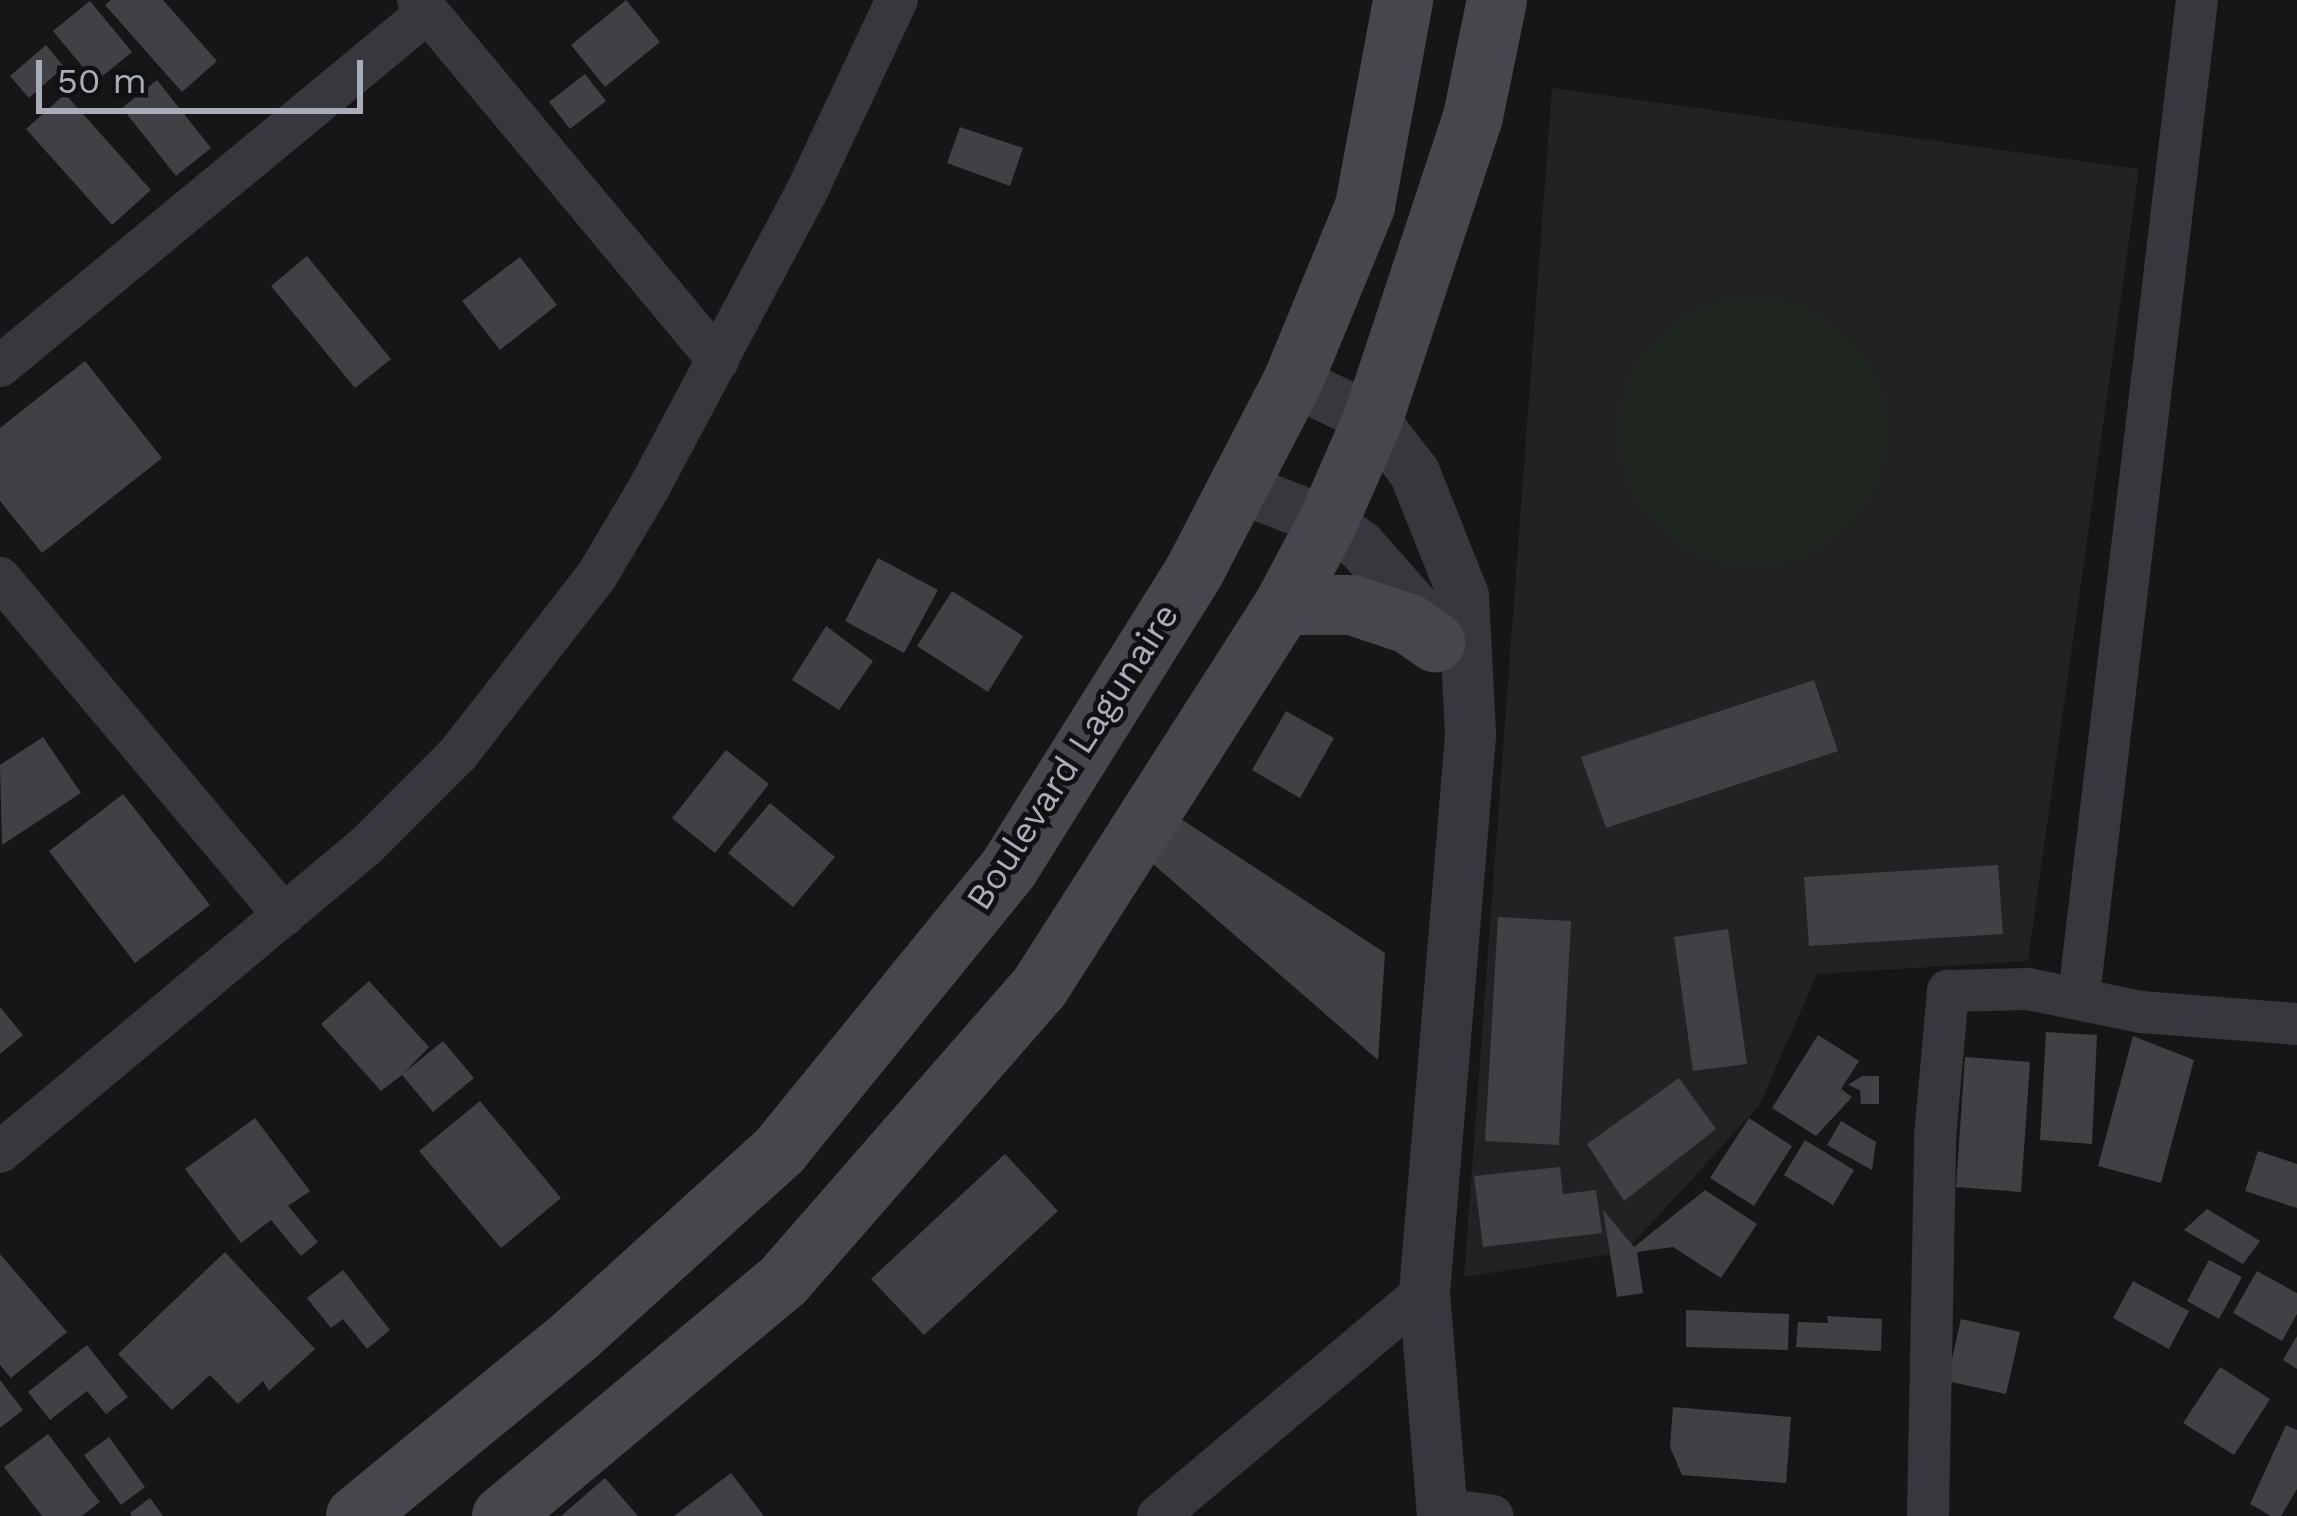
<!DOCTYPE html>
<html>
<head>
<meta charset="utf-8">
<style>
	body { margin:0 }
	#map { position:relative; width:2297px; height:1516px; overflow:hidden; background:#161618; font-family:"Work Sans",sans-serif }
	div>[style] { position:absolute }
	.built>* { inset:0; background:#222225 }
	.green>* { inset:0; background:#1e261f }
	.round { border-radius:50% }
	.building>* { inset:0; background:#404145 }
	.minor>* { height:42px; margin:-21px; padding:0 21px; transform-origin:21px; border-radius:21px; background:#37383d }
	.tertiary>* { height:51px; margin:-25.5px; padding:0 25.5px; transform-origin:25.5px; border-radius:25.5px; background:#37383d }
	.secondary>* { height:60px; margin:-30px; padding:0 30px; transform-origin:30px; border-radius:30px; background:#45474d }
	span { translate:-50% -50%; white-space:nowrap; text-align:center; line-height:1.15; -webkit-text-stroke:10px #111113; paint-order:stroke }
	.street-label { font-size:36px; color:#a8adb8 }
	.scale { position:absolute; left:36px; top:60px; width:327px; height:54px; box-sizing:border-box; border:6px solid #a8adb8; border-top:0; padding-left:15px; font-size:36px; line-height:42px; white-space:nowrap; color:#a8adb8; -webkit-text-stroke:9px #111113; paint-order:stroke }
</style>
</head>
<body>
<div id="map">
	<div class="built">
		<i style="clip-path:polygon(1552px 88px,2139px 169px,2028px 961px,1817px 974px,1759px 1106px,1625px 1252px,1464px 1277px)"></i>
	</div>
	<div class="green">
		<i class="round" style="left:1618px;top:297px;width:270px;height:270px"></i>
	</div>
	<div class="building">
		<i style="clip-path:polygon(111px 0,163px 0,217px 61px,182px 92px,105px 5px)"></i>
		<i style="clip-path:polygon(626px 0,660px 42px,605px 87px,571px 45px)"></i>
		<i style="clip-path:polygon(90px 1px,132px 52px,95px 82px,53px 31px)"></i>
		<i style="clip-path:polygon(46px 45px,64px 67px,29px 98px,10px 76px)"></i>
		<i style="clip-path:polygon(585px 74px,606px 101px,570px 129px,549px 102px)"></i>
		<i style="clip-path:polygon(157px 80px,211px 148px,176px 176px,122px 108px)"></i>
		<i style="clip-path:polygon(65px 94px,151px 190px,112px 225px,26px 129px)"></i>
		<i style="clip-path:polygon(960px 127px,1023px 148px,1010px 186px,947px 163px)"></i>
		<i style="clip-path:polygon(307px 256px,391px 359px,355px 388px,271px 286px)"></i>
		<i style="clip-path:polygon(520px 257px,557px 305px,500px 350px,462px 301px)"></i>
		<i style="clip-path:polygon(85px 361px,162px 458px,42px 553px,0 501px,0 428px)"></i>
		<i style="clip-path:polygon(878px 558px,938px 590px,904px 653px,845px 621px)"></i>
		<i style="clip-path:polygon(952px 591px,1023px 636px,988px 692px,917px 646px)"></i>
		<i style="clip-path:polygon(826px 626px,873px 661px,839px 710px,792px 680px)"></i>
		<i style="clip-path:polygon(1814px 680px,1838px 751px,1606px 828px,1581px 757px)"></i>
		<i style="clip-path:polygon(1286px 711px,1334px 738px,1300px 798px,1252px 770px)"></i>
		<i style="clip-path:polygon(43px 737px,81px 793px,2px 845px,0 765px)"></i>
		<i style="clip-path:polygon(726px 750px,769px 784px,715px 853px,672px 818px)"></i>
		<i style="clip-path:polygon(123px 794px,210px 905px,135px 963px,49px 851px)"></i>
		<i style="clip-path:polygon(770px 803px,835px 857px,793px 907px,728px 853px)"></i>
		<i style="clip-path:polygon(1178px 817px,1385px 953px,1378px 1060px,1145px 857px)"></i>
		<i style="clip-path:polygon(1998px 865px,2003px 934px,1809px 946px,1804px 877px)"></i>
		<i style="clip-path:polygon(1498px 917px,1571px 921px,1559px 1145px,1485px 1141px)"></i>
		<i style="clip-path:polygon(1728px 929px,1747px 1064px,1693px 1071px,1674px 937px)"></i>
		<i style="clip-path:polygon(369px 981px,429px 1047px,404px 1073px,443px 1041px,474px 1078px,433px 1112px,402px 1075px,381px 1091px,321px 1024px)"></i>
		<i style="clip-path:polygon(0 1007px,23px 1035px,0 1054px)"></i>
		<i style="clip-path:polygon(2046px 1032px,2097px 1035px,2092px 1144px,2040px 1140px)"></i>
		<i style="clip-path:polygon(1818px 1035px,1859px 1061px,1841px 1089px,1852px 1097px,1816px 1136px,1772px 1108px)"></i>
		<i style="clip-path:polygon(2133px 1036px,2194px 1060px,2161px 1183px,2098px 1166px)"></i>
		<i style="clip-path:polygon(1965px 1057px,2030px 1062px,2021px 1192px,1956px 1187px)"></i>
		<i style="clip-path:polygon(1862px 1076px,1879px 1076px,1879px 1104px,1861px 1104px,1860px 1090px,1848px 1085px)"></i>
		<i style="clip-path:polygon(1679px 1078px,1716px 1129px,1624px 1201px,1587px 1144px)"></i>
		<i style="clip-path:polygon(480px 1101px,561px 1198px,501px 1248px,419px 1151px)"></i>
		<i style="clip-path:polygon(255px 1118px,310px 1191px,288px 1206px,318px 1242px,301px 1256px,271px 1220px,241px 1243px,185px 1169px)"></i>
		<i style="clip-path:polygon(1749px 1118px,1792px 1146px,1754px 1206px,1710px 1178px)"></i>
		<i style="clip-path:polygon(1841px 1121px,1876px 1142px,1872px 1170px,1827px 1145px)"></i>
		<i style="clip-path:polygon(1805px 1140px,1854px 1170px,1833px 1205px,1784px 1175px)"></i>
		<i style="clip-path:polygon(2258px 1151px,2297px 1164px,2297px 1208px,2245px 1191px)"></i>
		<i style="clip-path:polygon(1005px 1154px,1058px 1211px,924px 1335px,871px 1279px)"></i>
		<i style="clip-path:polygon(1560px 1167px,1563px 1194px,1596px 1190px,1602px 1233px,1483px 1247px,1474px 1176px)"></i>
		<i style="clip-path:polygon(1705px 1190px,1757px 1224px,1721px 1278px,1673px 1247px,1637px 1252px,1643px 1293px,1617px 1297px,1603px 1210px,1634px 1247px)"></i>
		<i style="clip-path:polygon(2207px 1209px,2260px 1241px,2243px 1264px,2184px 1230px)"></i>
		<i style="clip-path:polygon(225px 1252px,315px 1349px,269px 1391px,263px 1381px,238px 1404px,210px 1375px,172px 1410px,118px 1354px)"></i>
		<i style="clip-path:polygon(0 1254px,67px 1332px,11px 1378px,0 1365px)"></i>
		<i style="clip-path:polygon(2209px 1260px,2242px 1277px,2219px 1319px,2187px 1301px)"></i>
		<i style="clip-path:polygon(343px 1270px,390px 1330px,367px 1349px,343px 1319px,331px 1328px,307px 1298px)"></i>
		<i style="clip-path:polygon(2257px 1271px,2297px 1293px,2297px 1314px,2282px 1341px,2233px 1313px)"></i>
		<i style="clip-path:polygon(2133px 1281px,2189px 1311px,2169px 1349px,2113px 1318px)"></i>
		<i style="clip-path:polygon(1686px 1310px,1789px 1314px,1788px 1350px,1686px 1347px)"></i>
		<i style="clip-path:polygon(1827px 1316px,1882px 1319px,1881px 1351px,1796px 1347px,1798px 1322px,1828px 1323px)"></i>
		<i style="clip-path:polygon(1961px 1319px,2020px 1332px,2006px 1394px,1947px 1381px)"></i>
		<i style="clip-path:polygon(2297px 1336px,2297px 1369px,2283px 1360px)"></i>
		<i style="clip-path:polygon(87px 1345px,128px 1397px,106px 1414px,87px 1391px,50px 1420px,28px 1392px)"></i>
		<i style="clip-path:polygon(2220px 1367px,2270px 1399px,2234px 1455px,2183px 1423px)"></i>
		<i style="clip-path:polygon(0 1380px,23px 1410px,0 1428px)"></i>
		<i style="clip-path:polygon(1673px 1407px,1791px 1417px,1786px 1483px,1682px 1475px,1670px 1447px)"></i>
		<i style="clip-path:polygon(2286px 1425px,2297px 1430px,2297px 1489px,2281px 1516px,2271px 1516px,2250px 1504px)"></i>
		<i style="clip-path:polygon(48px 1434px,100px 1502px,82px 1516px,42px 1516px,4px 1467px)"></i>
		<i style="clip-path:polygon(109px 1437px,145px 1487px,121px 1505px,84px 1455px)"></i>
		<i style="clip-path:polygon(731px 1473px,764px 1516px,674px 1516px)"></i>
		<i style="clip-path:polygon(605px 1478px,638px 1516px,561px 1516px)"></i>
		<i style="clip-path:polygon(150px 1498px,163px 1516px,132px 1516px,130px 1513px)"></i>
	</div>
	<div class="minor">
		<i style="left:418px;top:0;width:469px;rotate:50.2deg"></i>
		<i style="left:0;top:366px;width:555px;rotate:-39.59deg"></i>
		<i style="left:0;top:578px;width:441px;rotate:49.9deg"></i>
		<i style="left:2079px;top:995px;width:1002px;rotate:-83.24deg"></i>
		<i style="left:0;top:1152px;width:474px;rotate:-39.9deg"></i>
		<i style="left:364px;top:848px;width:133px;rotate:-45deg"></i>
		<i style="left:458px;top:754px;width:224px;rotate:-52.1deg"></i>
		<i style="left:596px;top:577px;width:106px;rotate:-59.3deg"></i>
		<i style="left:650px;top:486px;width:332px;rotate:-62deg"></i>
		<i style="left:806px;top:193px;width:213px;rotate:-64.8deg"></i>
		<i style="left:1442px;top:1509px;width:51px;rotate:7.8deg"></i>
		<i style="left:1158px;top:1516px;width:348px;rotate:-40.1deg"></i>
		<i style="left:1928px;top:1516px;width:379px;rotate:-88.9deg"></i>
		<i style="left:1935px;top:1137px;width:147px;rotate:-84.9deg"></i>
		<i style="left:1948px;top:991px;width:80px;rotate:-1.4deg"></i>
		<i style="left:2028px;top:989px;width:115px;rotate:11.5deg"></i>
		<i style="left:2141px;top:1012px;width:156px;rotate:4.4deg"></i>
	</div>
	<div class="tertiary">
		<i style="left:1293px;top:381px;width:89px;rotate:25.4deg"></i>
		<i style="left:1373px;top:419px;width:67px;rotate:52.3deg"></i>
		<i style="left:1414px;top:472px;width:132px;rotate:68.3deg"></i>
		<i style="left:1463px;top:595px;width:140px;rotate:87.1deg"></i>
		<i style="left:1470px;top:735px;width:559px;rotate:94.72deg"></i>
		<i style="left:1424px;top:1292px;width:225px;rotate:85.4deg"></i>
		<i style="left:1241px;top:488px;width:93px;rotate:21.3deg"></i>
		<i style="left:1328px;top:522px;width:39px;rotate:36deg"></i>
		<i style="left:1360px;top:545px;width:101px;rotate:48.6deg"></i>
		<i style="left:1427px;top:621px;width:27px;rotate:70deg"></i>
	</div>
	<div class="secondary">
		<i style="left:1284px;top:605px;width:68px"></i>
		<i style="left:1352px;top:605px;width:60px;rotate:18.4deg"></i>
		<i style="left:1409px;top:624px;width:32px;rotate:35deg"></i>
		<i style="left:356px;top:1516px;width:283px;rotate:-39.4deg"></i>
		<i style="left:575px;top:1336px;width:277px;rotate:-42.2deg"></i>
		<i style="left:780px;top:1150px;width:363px;rotate:-50.9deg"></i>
		<i style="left:1009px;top:868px;width:349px;rotate:-58deg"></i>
		<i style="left:1194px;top:572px;width:215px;rotate:-62.6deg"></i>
		<i style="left:1293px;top:381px;width:189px;rotate:-67.6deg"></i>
		<i style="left:1365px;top:206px;width:209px;rotate:-79.5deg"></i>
		<i style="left:502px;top:1516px;width:368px;rotate:-39.9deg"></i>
		<i style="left:784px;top:1280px;width:388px;rotate:-48.9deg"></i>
		<i style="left:1039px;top:988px;width:455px;rotate:-57.4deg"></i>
		<i style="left:1284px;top:605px;width:94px;rotate:-62.1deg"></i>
		<i style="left:1328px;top:522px;width:112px;rotate:-66.4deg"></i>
		<i style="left:1373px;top:419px;width:318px;rotate:-71.7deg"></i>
		<i style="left:1473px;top:117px;width:119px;rotate:-78.4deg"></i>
	</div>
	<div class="street-label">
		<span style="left:1073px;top:757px;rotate:-57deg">Boulevard Lagunaire</span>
	</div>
	<div class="scale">50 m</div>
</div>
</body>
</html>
